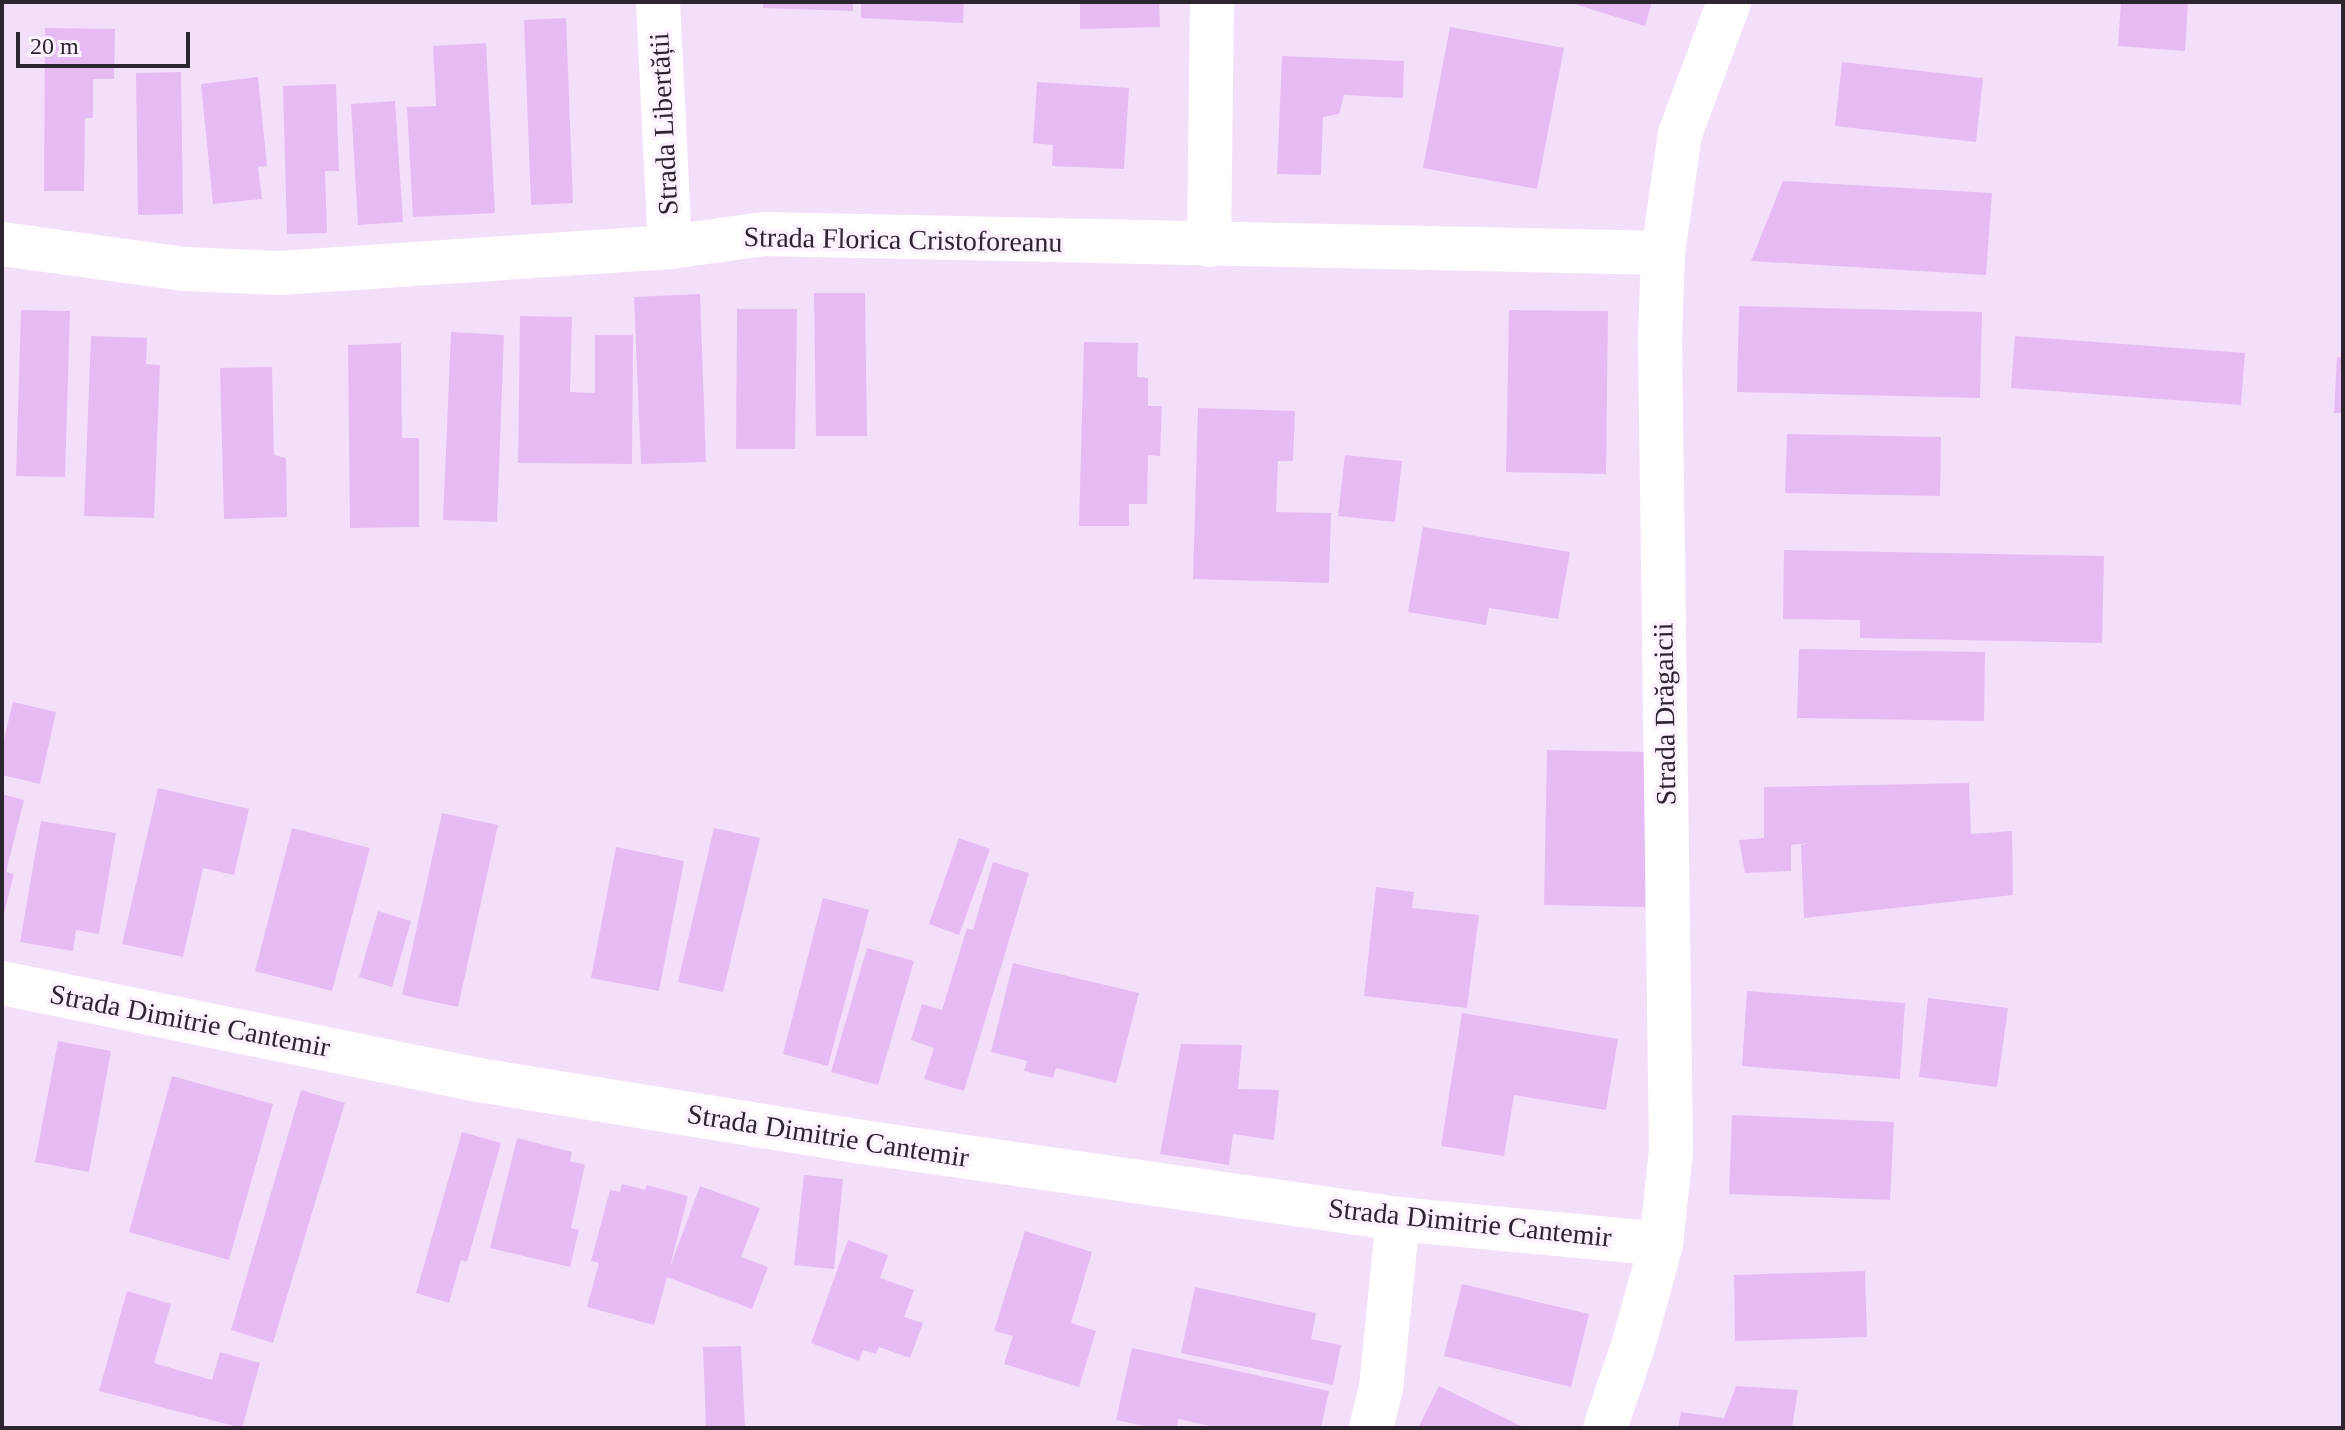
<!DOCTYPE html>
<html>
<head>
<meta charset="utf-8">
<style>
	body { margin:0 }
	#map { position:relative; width:2345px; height:1430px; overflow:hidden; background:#f4dffb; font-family:Georgia,serif }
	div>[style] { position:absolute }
	.building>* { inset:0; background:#e6bbf4 }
	.street>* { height:44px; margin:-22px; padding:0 22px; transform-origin:22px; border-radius:22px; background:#fff }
	.secondary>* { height:44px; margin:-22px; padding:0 22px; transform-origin:22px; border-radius:22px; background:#fff }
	span { translate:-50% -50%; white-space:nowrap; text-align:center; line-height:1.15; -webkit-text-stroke:7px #faf1fc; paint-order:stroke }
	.street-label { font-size:28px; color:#2c242f }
	.frame { position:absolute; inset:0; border:4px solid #2c242f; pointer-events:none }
	.scale { position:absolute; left:16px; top:32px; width:174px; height:36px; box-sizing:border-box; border:4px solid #2c242f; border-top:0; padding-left:10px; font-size:24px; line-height:28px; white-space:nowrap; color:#2c242f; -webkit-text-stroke:6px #faf1fc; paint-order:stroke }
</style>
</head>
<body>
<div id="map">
	<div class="building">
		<i style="clip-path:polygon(763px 2px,853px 2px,853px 11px,763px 8px)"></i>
		<i style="clip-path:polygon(861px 2px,964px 2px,963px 23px,861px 18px)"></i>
		<i style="clip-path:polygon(1080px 2px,1159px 2px,1160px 27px,1080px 29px)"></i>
		<i style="clip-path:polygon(1568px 2px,1652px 2px,1645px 26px)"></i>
		<i style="clip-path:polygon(2121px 2px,2188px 2px,2185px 51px,2118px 46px)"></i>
		<i style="clip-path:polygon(566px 18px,573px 203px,531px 205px,524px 20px)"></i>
		<i style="clip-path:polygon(1450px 27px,1564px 48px,1537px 189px,1423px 168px)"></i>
		<i style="clip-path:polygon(45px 28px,115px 29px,114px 79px,93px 79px,93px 118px,85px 118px,84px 191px,44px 191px)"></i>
		<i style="clip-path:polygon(486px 43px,495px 213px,413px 217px,407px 107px,436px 106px,433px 46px)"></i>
		<i style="clip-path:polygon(1282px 56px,1404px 61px,1403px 98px,1344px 95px,1339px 114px,1323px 117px,1321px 175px,1277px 174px)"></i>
		<i style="clip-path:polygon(1842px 62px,1983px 78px,1976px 142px,1835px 126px)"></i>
		<i style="clip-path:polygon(181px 72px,183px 214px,138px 215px,136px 73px)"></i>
		<i style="clip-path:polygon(258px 77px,267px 166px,258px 167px,262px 199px,213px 204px,201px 84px)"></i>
		<i style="clip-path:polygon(1037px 82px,1129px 88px,1124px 169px,1052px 166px,1053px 145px,1033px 143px)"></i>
		<i style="clip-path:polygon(336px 84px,339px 171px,325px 171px,327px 233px,287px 234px,283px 86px)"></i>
		<i style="clip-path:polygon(395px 101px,403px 222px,358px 225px,351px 104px)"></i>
		<i style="clip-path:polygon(1783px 181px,1992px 193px,1986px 275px,1751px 261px)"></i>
		<i style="clip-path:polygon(814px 293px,865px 293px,867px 436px,816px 436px)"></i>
		<i style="clip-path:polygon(700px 294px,706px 462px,641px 464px,634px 297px)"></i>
		<i style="clip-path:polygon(1739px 306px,1982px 312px,1980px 398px,1737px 392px)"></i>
		<i style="clip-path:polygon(737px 309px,797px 309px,795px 449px,736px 449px)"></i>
		<i style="clip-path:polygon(21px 310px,70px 311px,65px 477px,16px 476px)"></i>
		<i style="clip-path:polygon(1509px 310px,1608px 311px,1606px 474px,1506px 472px)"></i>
		<i style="clip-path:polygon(520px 316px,572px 317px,570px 392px,595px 393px,595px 335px,633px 335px,632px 464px,518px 463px)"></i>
		<i style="clip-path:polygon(451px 332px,504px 335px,497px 522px,443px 520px)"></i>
		<i style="clip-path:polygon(91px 336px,147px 338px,146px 364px,160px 365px,154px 518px,84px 516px)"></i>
		<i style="clip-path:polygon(2015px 336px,2245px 353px,2241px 405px,2011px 388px)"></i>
		<i style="clip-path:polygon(1084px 342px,1138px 343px,1137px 377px,1148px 378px,1148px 406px,1162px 406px,1160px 456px,1148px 455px,1147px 504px,1129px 504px,1129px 526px,1079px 526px)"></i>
		<i style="clip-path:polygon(401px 343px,402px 438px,419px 438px,419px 527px,350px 528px,348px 345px)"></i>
		<i style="clip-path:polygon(2337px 357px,2343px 358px,2343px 413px,2334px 413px)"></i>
		<i style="clip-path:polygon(272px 367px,274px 455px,286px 458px,287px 517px,224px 519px,220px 368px)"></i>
		<i style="clip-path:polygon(1198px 408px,1295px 411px,1293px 461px,1278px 461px,1276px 512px,1331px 513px,1329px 583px,1193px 579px)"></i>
		<i style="clip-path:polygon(1787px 434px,1941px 437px,1940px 496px,1785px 493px)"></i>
		<i style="clip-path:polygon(1345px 455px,1402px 461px,1395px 522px,1338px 516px)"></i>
		<i style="clip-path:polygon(1423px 527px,1570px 552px,1558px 619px,1489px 608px,1486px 625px,1408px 612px)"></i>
		<i style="clip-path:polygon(1784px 550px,2104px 556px,2102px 643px,1860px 638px,1860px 620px,1783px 619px)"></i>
		<i style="clip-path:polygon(1799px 649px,1985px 652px,1984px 721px,1797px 718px)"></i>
		<i style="clip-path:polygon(13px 702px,56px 712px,40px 784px,2px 775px,2px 747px)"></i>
		<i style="clip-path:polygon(1547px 750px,1648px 752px,1645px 907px,1544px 905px)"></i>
		<i style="clip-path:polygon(1969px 783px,1971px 834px,2012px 831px,2013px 895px,1804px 918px,1801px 845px,1810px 843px,1791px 845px,1791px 871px,1745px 873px,1739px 840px,1764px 838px,1764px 787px)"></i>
		<i style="clip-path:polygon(158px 788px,249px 809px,234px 875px,203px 868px,183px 957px,122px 944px)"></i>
		<i style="clip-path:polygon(2px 794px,24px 800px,6px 872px,14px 874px,3px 917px)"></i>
		<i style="clip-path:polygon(442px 813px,498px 825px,458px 1007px,402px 995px)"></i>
		<i style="clip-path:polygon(41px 821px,116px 833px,99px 934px,76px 930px,73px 951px,20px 942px)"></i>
		<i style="clip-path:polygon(292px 828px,370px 848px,332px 991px,255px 971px)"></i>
		<i style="clip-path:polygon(714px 828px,760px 838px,723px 992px,678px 982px)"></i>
		<i style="clip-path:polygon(959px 838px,990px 849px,959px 935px,929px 924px)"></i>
		<i style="clip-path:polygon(616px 847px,684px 861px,659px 991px,591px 978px)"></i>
		<i style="clip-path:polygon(993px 862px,1029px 873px,964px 1091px,924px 1079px,934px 1048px,911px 1040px,922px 1004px,942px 1010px,967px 928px,973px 930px)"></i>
		<i style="clip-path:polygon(1376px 887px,1414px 892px,1412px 908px,1479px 915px,1467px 1008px,1364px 996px)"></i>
		<i style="clip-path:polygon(823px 898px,869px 910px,828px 1066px,783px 1054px)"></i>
		<i style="clip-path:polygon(378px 911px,411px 921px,392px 987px,359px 977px)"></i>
		<i style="clip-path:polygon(867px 948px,914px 961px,878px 1085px,831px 1072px)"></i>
		<i style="clip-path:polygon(1013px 963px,1139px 993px,1116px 1083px,1056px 1068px,1053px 1078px,1024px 1071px,1027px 1061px,991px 1052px)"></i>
		<i style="clip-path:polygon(1747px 991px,1905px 1003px,1900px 1079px,1742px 1066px)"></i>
		<i style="clip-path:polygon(1928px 998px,2008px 1008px,1997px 1087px,1919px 1077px)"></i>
		<i style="clip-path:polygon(1462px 1013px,1618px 1039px,1606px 1110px,1514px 1095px,1504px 1156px,1441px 1146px)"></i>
		<i style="clip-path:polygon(58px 1041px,111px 1051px,89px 1172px,35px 1162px)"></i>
		<i style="clip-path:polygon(1181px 1044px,1242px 1045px,1238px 1089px,1279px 1090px,1274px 1140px,1233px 1134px,1229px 1165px,1160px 1154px)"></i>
		<i style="clip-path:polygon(172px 1076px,273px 1104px,229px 1260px,129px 1232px)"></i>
		<i style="clip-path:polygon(301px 1090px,345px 1103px,273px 1343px,231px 1330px)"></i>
		<i style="clip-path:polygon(1732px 1115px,1894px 1122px,1890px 1200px,1729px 1194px)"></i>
		<i style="clip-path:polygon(462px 1132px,501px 1143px,467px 1262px,461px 1260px,449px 1303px,416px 1293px)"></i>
		<i style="clip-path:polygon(517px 1138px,572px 1152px,570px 1161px,585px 1165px,571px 1228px,579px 1230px,570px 1267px,490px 1248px)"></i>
		<i style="clip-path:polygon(804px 1175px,843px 1179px,834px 1269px,794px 1265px)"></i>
		<i style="clip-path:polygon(622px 1184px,645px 1190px,647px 1185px,688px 1196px,670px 1267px,700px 1186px,760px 1208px,741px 1257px,768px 1267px,752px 1309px,667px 1277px,654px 1325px,587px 1307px,599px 1263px,591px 1261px,610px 1190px,620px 1192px)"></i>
		<i style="clip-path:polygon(1025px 1231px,1092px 1252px,1071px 1323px,1096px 1331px,1079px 1387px,1004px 1364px,1013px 1336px,994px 1331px)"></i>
		<i style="clip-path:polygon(848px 1240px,888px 1255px,880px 1278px,914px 1290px,904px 1317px,923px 1323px,910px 1358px,879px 1347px,876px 1354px,863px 1350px,859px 1361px,811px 1343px)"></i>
		<i style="clip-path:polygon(1865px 1271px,1867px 1337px,1735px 1341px,1734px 1275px)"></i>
		<i style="clip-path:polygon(1462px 1284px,1589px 1314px,1571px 1387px,1444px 1356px)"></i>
		<i style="clip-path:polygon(1195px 1287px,1316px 1313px,1311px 1339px,1341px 1345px,1333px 1385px,1181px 1353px)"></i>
		<i style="clip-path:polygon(127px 1291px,171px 1304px,154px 1363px,212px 1380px,220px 1352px,260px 1363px,242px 1428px,99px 1391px)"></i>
		<i style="clip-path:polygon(741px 1346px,745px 1427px,706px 1428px,703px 1347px)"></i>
		<i style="clip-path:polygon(1132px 1348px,1329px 1391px,1321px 1428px,1220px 1428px,1178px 1419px,1177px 1428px,1154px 1428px,1116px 1420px)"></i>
		<i style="clip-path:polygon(1439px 1386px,1525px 1428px,1418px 1428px)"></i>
		<i style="clip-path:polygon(1736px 1386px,1798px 1390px,1792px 1428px,1678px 1428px,1681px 1412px,1724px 1418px)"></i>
	</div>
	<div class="street">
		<i style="left:658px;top:2px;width:245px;rotate:87.2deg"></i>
		<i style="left:2px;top:244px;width:184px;rotate:7.8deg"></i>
		<i style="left:184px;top:269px;width:95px;rotate:2.4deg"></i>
		<i style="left:279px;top:273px;width:392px;rotate:-3.8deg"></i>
		<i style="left:670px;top:247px;width:95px;rotate:-7.9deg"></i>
		<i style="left:764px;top:234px;width:899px;rotate:1.21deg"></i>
		<i style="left:1209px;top:245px;width:243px;rotate:-89.3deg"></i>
		<i style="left:2px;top:983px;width:487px;rotate:11.5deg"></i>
		<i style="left:479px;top:1080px;width:388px;rotate:9.2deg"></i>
		<i style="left:862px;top:1142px;width:542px;rotate:8.17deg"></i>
		<i style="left:1398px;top:1219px;width:264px;rotate:5.4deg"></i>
		<i style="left:1371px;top:1428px;width:41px;rotate:-76deg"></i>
		<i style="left:1381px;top:1388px;width:170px;rotate:-84.3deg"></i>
	</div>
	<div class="secondary">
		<i style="left:1605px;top:1428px;width:90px;rotate:-71.2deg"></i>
		<i style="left:1634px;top:1343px;width:103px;rotate:-74.7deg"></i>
		<i style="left:1661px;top:1244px;width:95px;rotate:-83.9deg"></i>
		<i style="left:1671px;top:1150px;width:811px;rotate:-90.78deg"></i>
		<i style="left:1660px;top:339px;width:86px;rotate:-88deg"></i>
		<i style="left:1663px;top:253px;width:120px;rotate:-81.9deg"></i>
		<i style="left:1680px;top:134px;width:141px;rotate:-69.6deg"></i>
	</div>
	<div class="street-label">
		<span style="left:664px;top:124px;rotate:-93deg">Strada Libertății</span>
		<span style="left:903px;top:240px;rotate:1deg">Strada Florica Cristoforeanu</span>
		<span style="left:1665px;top:714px;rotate:-91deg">Strada Drăgaicii</span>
		<span style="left:190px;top:1021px;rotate:11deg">Strada Dimitrie Cantemir</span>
		<span style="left:828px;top:1136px;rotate:9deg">Strada Dimitrie Cantemir</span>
		<span style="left:1470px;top:1223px;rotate:6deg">Strada Dimitrie Cantemir</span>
	</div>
	<div class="frame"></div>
	<div class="scale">20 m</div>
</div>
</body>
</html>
